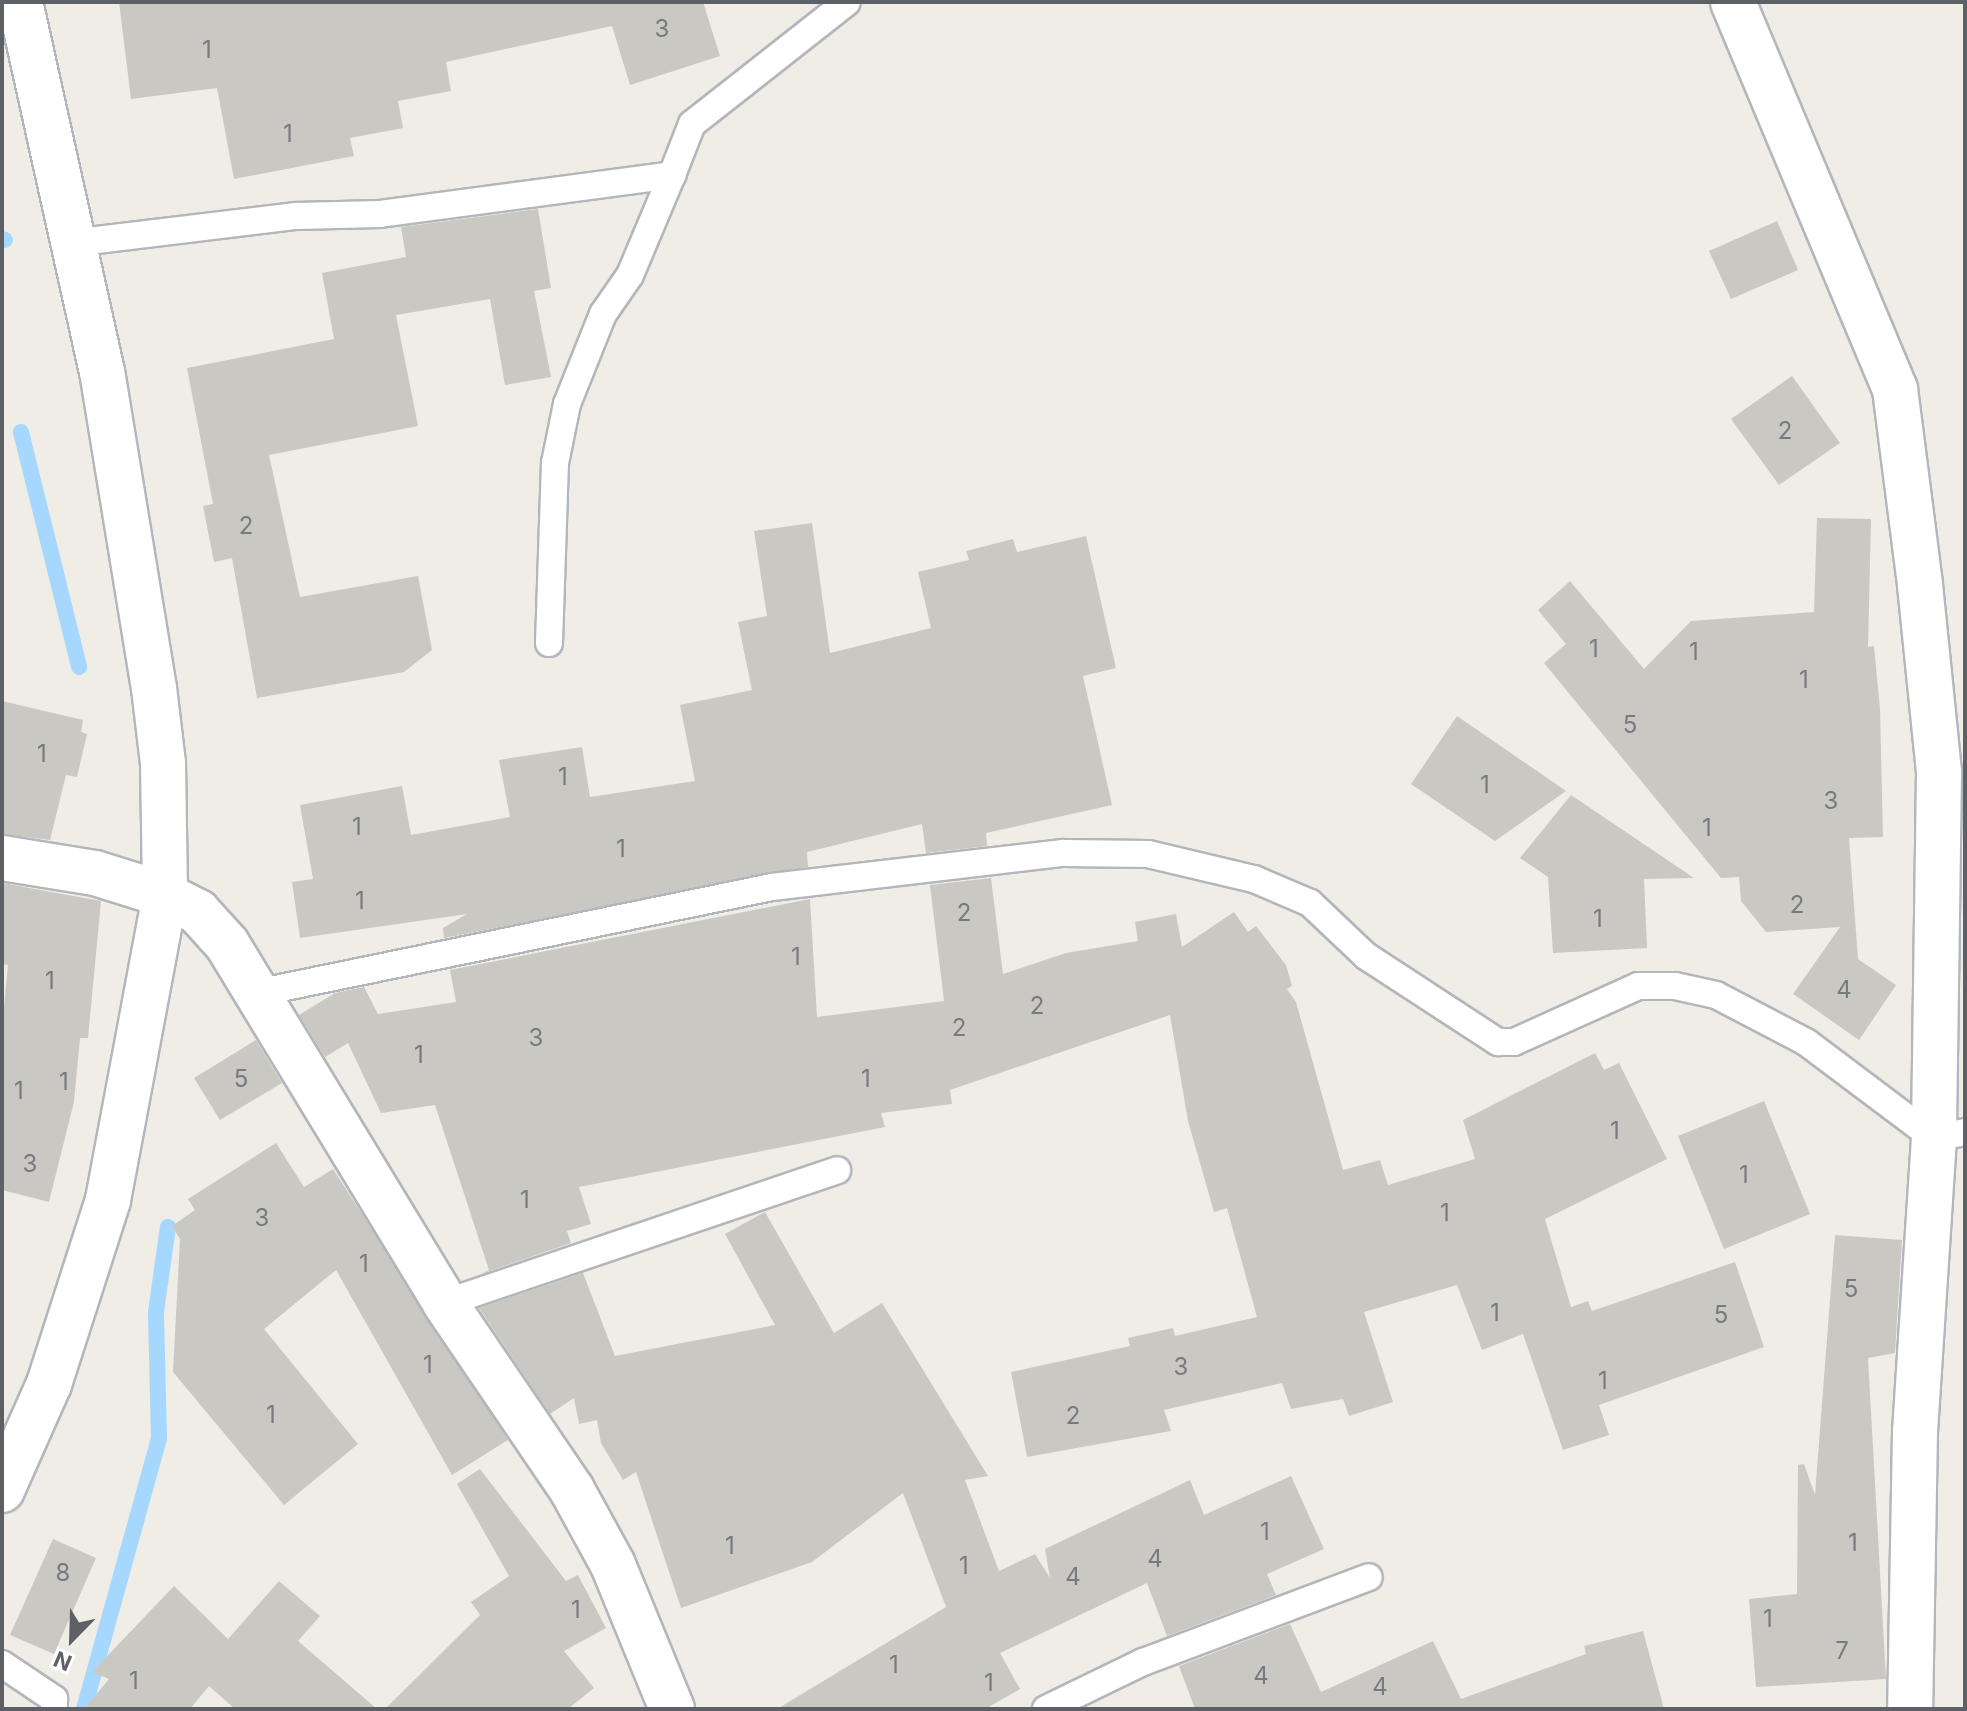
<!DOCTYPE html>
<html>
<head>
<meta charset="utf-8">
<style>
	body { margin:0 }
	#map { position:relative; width:1967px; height:1711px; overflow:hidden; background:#efede5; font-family:Inter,sans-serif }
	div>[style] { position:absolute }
	.stream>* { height:16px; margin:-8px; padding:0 8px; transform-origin:8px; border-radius:8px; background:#a5d7ff }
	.building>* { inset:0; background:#cac8c2 }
	.roads { filter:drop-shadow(2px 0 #b3b6ba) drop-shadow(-2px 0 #b3b6ba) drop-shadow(0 2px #b3b6ba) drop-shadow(0 -2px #b3b6ba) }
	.lane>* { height:26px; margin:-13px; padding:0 13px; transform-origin:13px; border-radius:13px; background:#fff }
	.street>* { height:44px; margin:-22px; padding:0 22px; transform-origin:22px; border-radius:22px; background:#fff }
	.secondary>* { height:44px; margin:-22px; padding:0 22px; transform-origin:22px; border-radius:22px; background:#fff }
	span { translate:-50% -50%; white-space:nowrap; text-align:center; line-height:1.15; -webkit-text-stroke:6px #fff; paint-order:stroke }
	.number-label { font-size:24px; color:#787b7d }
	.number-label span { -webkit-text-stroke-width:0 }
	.frame { position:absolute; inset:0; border:4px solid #5d6166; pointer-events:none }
	.north { position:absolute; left:32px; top:1599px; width:80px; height:80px; -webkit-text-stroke:6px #fff; paint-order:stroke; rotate:203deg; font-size:22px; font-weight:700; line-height:32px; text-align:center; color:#5d6166 }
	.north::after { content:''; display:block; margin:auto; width:28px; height:36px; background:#5d6166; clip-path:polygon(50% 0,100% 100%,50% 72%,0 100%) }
</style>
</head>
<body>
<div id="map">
	<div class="stream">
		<i style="left:2px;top:239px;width:3px;rotate:18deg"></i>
		<i style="left:21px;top:432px;width:242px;rotate:76.1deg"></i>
		<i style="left:84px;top:1709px;width:281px;rotate:-74.5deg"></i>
		<i style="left:159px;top:1438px;width:126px;rotate:-91.4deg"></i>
		<i style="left:156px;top:1312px;width:86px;rotate:-82deg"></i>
	</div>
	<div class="building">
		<i style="clip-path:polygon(119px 2px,703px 2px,720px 56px,630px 85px,612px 26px,446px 62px,451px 91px,398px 101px,403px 128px,350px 138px,354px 156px,234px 179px,217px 88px,131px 99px)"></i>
		<i style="clip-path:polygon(538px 209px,551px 288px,534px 291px,551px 377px,505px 385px,490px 299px,396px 315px,418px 426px,269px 455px,300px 597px,418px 576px,432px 650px,404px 672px,257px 698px,232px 558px,214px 562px,203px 506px,213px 504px,187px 368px,334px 339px,322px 273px,406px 257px,401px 227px)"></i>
		<i style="clip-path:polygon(1777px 221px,1798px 270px,1731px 299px,1709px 251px)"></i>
		<i style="clip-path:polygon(1792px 376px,1840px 443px,1779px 485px,1731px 419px)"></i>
		<i style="clip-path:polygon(1817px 518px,1871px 519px,1868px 647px,1874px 646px,1880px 709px,1883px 837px,1849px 838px,1858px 959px,1896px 985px,1859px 1040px,1793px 994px,1840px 927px,1766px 932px,1741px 901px,1739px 877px,1721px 878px,1544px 663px,1566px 644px,1538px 610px,1570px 581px,1644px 669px,1691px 621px,1814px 612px)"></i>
		<i style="clip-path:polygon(812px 523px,830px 653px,931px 628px,918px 572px,969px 560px,966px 551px,1013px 539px,1017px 552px,1086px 536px,1116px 668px,1083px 676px,1112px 805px,986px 833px,987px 846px,926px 853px,922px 824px,807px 852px,808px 867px,444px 938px,443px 928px,467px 914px,300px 938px,292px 882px,313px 879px,300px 805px,402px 786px,411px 835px,510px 817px,499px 760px,582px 747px,590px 797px,695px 781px,680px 705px,752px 690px,738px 622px,767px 616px,754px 531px)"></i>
		<i style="clip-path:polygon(2px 701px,83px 720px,81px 732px,87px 734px,77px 777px,66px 775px,50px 840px,2px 834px)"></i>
		<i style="clip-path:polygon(1457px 716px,1566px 791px,1495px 841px,1411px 784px)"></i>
		<i style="clip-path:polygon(1571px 795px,1694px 878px,1644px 879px,1647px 948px,1553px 953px,1548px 877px,1520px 858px)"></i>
		<i style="clip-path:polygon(991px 878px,1003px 974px,1066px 953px,1138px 941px,1135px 922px,1176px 914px,1182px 947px,1234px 912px,1248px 932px,1256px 926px,1286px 965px,1292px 986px,1287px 989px,1296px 1002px,1343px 1170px,1380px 1160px,1388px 1185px,1475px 1159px,1463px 1120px,1595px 1053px,1604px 1070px,1619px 1063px,1667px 1159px,1545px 1219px,1571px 1307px,1588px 1301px,1592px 1311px,1735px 1262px,1764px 1347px,1599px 1405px,1609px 1435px,1563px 1450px,1523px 1334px,1482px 1350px,1457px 1285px,1364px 1312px,1393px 1402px,1349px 1416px,1343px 1399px,1291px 1409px,1282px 1383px,1164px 1410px,1171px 1431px,1027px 1457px,1011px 1372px,1130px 1346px,1128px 1338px,1173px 1328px,1175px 1336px,1257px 1317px,1227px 1208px,1214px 1212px,1188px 1121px,1170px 1015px,950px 1090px,952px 1104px,881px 1113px,885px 1127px,579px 1187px,591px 1224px,567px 1231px,571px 1243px,481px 1274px,489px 1270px,435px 1105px,381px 1113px,348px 1043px,325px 1057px,299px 1015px,335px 993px,364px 987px,378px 1014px,456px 1002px,450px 970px,810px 899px,817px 1017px,944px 1001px,930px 885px)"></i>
		<i style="clip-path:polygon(2px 883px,101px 901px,88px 1038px,80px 1038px,74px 1102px,49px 1202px,2px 1190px,2px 1028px,8px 965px,2px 964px)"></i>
		<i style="clip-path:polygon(256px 1040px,282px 1083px,220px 1120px,194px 1078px)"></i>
		<i style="clip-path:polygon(1764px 1101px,1810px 1214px,1724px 1249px,1678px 1136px)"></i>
		<i style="clip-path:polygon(276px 1143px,304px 1187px,333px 1169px,508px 1440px,452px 1475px,336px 1270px,264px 1329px,358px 1444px,284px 1505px,173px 1372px,180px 1239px,172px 1226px,195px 1210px,188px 1199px)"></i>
		<i style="clip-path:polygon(765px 1212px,834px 1333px,882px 1303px,988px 1476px,965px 1480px,999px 1571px,1035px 1554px,1050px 1578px,1045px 1549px,1190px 1480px,1204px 1515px,1291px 1476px,1324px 1549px,1267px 1574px,1276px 1595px,1167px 1636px,1147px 1583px,1000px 1653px,1020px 1689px,985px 1709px,777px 1709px,946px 1607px,903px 1493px,812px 1562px,681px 1608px,636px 1472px,623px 1480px,601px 1443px,597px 1420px,579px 1424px,574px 1398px,550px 1414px,479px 1308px,583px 1273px,615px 1356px,775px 1325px,725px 1234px)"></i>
		<i style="clip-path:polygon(1835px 1235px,1902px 1240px,1895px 1353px,1868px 1358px,1886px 1679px,1756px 1687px,1749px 1599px,1797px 1594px,1798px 1465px,1804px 1464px,1815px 1495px)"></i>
		<i style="clip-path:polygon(480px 1469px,566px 1581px,578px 1575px,606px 1628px,564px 1651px,594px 1688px,568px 1709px,385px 1709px,480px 1615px,471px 1602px,509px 1576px,457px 1484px)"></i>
		<i style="clip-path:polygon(53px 1539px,96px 1558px,54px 1654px,10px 1635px)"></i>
		<i style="clip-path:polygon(279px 1581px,320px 1616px,298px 1641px,377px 1709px,235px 1709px,209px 1686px,190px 1709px,84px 1709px,109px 1679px,92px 1672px,174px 1586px,228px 1639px)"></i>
		<i style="clip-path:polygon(1290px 1624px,1321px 1692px,1433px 1641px,1461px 1699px,1586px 1654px,1584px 1646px,1643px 1631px,1664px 1709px,1195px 1709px,1179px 1666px)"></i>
	</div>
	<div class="roads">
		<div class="lane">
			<i style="left:72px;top:243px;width:226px;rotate:-6.9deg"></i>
			<i style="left:296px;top:216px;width:84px;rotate:-1.4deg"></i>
			<i style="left:380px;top:214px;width:295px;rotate:-7.6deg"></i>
			<i style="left:672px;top:175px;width:55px;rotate:-68.6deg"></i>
			<i style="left:692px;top:124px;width:197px;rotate:-38.2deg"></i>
			<i style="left:549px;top:643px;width:180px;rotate:-88.1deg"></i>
			<i style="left:555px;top:463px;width:60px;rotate:-78.5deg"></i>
			<i style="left:567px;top:404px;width:97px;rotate:-68.2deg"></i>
			<i style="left:603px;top:314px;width:47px;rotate:-55.3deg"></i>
			<i style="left:630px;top:275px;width:108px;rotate:-67.2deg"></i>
			<i style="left:256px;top:993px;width:527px;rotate:-11.61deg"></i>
			<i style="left:772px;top:887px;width:293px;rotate:-6.7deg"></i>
			<i style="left:1063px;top:853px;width:85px;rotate:0.7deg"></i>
			<i style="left:1148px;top:854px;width:109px;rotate:13.3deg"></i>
			<i style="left:1254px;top:879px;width:61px;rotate:23.2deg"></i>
			<i style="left:1310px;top:903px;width:77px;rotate:43.4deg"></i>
			<i style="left:1366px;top:956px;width:158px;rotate:33.1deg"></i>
			<i style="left:1498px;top:1042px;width:16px"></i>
			<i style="left:1514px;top:1042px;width:136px;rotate:-24.3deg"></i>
			<i style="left:1638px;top:986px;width:37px"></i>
			<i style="left:1675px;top:986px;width:42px;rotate:12.4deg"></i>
			<i style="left:1716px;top:995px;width:102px;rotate:27.6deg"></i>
			<i style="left:1806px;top:1042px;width:160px;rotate:36.9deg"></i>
			<i style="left:1934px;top:1138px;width:32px;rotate:-11deg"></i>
			<i style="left:445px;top:1303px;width:414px;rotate:-18.7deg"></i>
			<i style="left:2px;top:1664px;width:63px;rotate:33.9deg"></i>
			<i style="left:54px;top:1699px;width:10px;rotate:90deg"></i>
			<i style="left:1046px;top:1709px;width:108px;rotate:-25.9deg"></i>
			<i style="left:1143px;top:1662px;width:241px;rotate:-20.6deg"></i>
		</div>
		<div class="street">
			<i style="left:1733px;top:2px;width:420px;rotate:67.3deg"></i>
			<i style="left:1895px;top:389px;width:198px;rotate:82.7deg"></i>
			<i style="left:1920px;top:585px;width:188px;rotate:84.2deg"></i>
			<i style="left:1939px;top:772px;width:366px;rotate:90.8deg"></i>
			<i style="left:1934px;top:1138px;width:294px;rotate:93.7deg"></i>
			<i style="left:1915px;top:1431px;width:278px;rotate:91deg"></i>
			<i style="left:2px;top:858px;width:94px;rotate:9.2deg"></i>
			<i style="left:95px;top:873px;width:73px;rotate:17.4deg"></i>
		</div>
		<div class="secondary">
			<i style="left:20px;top:2px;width:378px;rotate:77.5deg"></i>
			<i style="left:102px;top:371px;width:321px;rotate:80.7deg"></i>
			<i style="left:154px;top:688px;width:76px;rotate:83.2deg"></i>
			<i style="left:163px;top:763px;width:132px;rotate:89.1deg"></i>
			<i style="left:165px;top:895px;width:37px;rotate:27deg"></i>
			<i style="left:198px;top:912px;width:43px;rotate:47.8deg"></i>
			<i style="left:227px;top:944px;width:420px;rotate:58.7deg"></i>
			<i style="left:445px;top:1303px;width:226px;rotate:55.8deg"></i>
			<i style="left:572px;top:1490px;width:85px;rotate:61.3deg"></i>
			<i style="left:613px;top:1565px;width:156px;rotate:67.7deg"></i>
			<i style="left:2px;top:1490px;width:116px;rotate:-66.1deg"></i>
			<i style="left:49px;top:1384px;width:193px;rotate:-72.2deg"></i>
			<i style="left:108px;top:1200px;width:310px;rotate:-79.4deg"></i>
		</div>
	</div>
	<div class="number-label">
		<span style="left:662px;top:29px">3</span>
		<span style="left:207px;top:50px">1</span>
		<span style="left:288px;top:134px">1</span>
		<span style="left:1785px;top:431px">2</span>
		<span style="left:246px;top:526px">2</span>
		<span style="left:1594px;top:649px">1</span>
		<span style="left:1694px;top:652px">1</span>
		<span style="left:1804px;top:680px">1</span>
		<span style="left:1630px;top:725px">5</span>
		<span style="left:42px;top:754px">1</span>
		<span style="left:563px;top:777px">1</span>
		<span style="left:1485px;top:785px">1</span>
		<span style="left:1831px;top:801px">3</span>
		<span style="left:357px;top:827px">1</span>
		<span style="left:1707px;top:828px">1</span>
		<span style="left:621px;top:849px">1</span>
		<span style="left:360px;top:901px">1</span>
		<span style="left:1797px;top:905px">2</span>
		<span style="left:964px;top:913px">2</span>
		<span style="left:1598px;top:919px">1</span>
		<span style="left:796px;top:957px">1</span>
		<span style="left:50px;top:981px">1</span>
		<span style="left:1844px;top:990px">4</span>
		<span style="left:1037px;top:1006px">2</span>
		<span style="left:959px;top:1028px">2</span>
		<span style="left:536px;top:1038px">3</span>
		<span style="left:419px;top:1055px">1</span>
		<span style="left:241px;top:1079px">5</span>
		<span style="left:866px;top:1079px">1</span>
		<span style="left:64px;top:1082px">1</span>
		<span style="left:19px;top:1091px">1</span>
		<span style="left:1615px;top:1131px">1</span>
		<span style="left:30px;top:1164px">3</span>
		<span style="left:1744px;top:1175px">1</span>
		<span style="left:525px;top:1200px">1</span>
		<span style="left:1445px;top:1213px">1</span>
		<span style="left:262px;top:1218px">3</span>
		<span style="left:364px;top:1264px">1</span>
		<span style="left:1851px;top:1289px">5</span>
		<span style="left:1495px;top:1313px">1</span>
		<span style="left:1721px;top:1315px">5</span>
		<span style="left:428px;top:1365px">1</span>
		<span style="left:1181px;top:1367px">3</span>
		<span style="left:1603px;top:1381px">1</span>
		<span style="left:271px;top:1415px">1</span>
		<span style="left:1073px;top:1416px">2</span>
		<span style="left:1265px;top:1532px">1</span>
		<span style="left:1853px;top:1543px">1</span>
		<span style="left:730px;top:1546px">1</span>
		<span style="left:1155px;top:1559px">4</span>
		<span style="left:964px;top:1566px">1</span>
		<span style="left:63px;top:1573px">8</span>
		<span style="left:1073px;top:1577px">4</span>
		<span style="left:576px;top:1610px">1</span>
		<span style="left:1768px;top:1619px">1</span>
		<span style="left:1842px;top:1651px">7</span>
		<span style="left:894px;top:1665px">1</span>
		<span style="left:1261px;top:1676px">4</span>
		<span style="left:134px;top:1681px">1</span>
		<span style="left:989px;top:1683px">1</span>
		<span style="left:1380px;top:1687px">4</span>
	</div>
	<div class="frame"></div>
	<div class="north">N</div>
</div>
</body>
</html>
